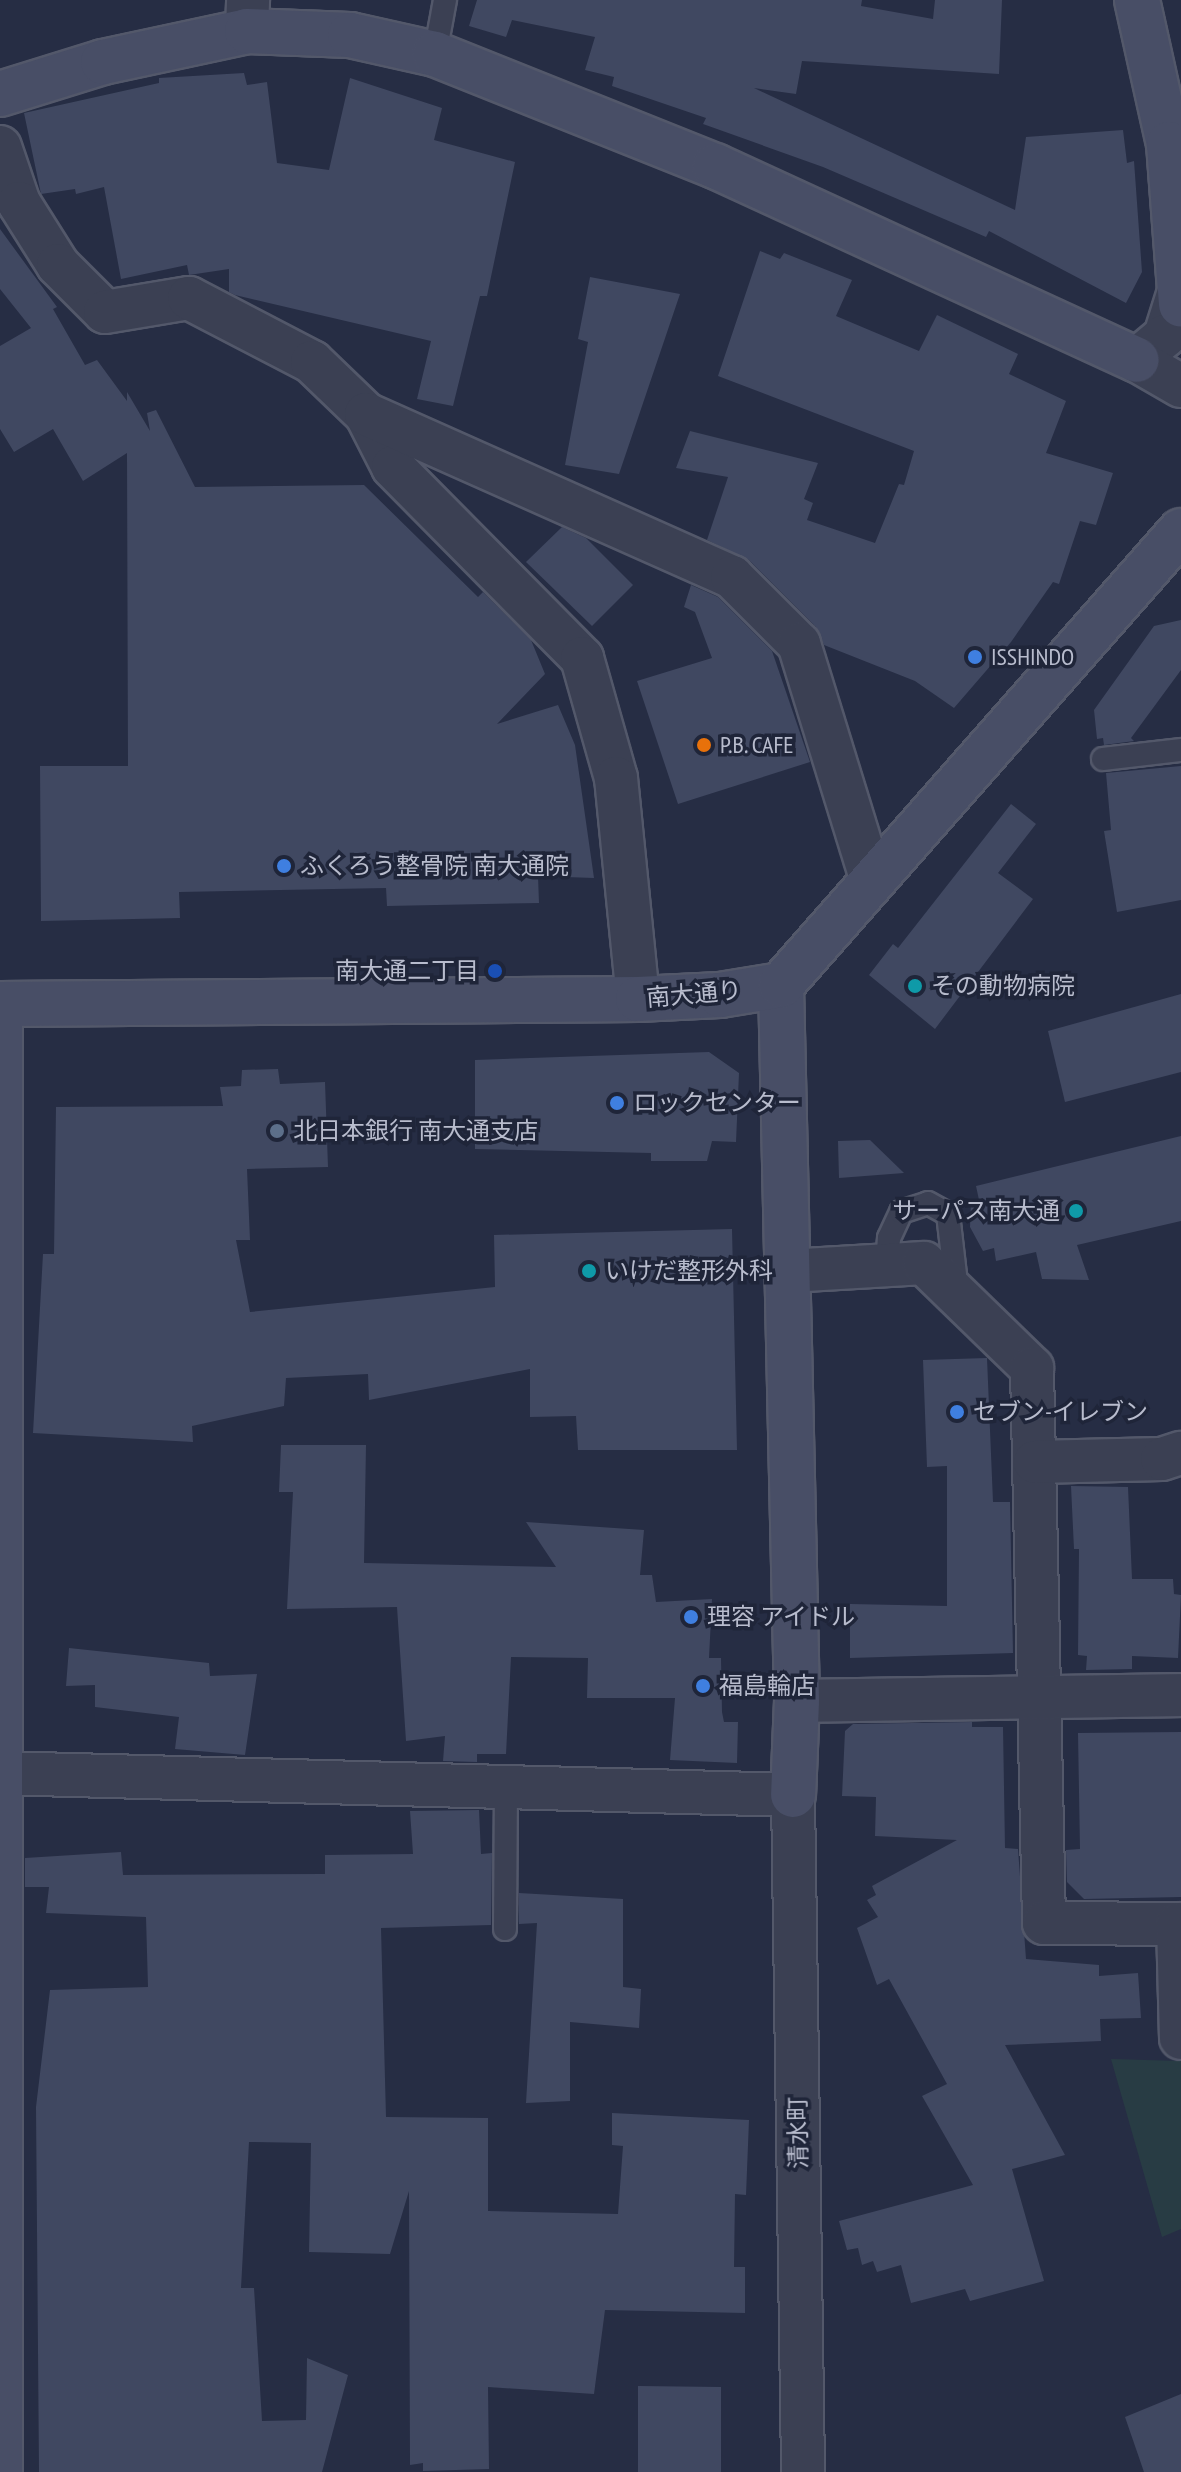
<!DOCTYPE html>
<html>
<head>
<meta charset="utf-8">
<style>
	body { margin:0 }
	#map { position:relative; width:1181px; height:2472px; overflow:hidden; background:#262d44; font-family:"PT Sans Narrow","Noto Sans JP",sans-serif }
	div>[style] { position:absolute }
	.green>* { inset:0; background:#283c44 }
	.building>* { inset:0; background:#404861 }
	.roads { filter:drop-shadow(2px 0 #53586a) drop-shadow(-2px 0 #53586a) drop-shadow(0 2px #53586a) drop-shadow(0 -2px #53586a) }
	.lane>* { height:22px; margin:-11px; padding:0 11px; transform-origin:11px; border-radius:11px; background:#3b4053 }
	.street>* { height:42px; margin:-21px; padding:0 21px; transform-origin:21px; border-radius:21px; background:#3b4053 }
	.secondary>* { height:44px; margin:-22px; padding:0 22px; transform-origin:22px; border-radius:22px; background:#484e66 }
	.dots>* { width:22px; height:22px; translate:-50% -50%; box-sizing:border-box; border:4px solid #1f2539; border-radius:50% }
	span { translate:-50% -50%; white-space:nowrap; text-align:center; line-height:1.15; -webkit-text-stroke:7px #1f2539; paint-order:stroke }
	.poi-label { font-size:24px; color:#b8bccd }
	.left { translate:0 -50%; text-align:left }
	.right { translate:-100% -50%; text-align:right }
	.street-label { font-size:24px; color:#b8bccd }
</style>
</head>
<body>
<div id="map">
	<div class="green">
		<i style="clip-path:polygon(1111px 2059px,1181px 2061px,1181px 2229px,1162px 2237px)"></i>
	</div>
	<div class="building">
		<i style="clip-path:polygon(477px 0,862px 0,861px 6px,933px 19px,935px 0,1002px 0,999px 74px,802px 61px,796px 94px,754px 88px,1015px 210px,1026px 137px,1123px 130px,1127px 163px,1134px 161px,1142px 272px,1126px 303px,989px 231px,986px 237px,823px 167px,703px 124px,706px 118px,612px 86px,614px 77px,585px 70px,595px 37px,512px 20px,506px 37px,469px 26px)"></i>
		<i style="clip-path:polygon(244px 73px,247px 85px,267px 82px,277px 163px,329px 170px,350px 78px,442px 108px,434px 140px,515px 162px,487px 296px,480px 296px,453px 406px,417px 399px,431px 341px,235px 295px,229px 292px,229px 269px,189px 275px,187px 265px,121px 279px,104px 187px,76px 194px,75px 189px,41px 194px,24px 113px,159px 83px,159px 78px)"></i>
		<i style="clip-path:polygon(0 229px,57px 307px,53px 309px,85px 365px,97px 360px,127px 401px,127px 392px,150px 431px,147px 413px,156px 410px,195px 487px,364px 485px,478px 597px,483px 592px,531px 640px,545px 674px,497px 724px,558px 705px,575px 745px,594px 878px,538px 876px,539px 903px,387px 906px,386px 888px,179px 892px,180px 918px,41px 921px,40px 766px,128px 766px,127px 453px,83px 481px,53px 429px,14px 452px,0 429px,0 346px,31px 328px,0 289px)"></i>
		<i style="clip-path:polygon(760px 251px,780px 259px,784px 253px,852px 280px,836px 316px,919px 351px,937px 315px,1018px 354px,1009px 374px,1066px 401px,1046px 453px,1113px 473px,1096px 525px,1080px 521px,1059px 584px,1053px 582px,1011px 642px,954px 708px,915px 681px,824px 645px,816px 627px,749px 560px,707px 540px,728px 477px,676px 468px,690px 431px,818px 463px,804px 499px,813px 503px,807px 520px,875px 543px,899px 484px,904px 485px,914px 451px,718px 376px)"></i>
		<i style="clip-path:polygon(590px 277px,680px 294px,619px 474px,565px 465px,588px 342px,578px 339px)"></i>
		<i style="clip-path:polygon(562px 527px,586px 538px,633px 585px,592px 626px,526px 562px)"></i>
		<i style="clip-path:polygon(691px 585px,718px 597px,772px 651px,810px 762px,678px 804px,637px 681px,712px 658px,695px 612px,684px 607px)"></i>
		<i style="clip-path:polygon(1181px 620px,1181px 670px,1131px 738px,1134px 741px,1104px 745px,1103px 738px,1097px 739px,1094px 710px,1154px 626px)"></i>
		<i style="clip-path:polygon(1181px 766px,1181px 900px,1117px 912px,1104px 831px,1111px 830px,1106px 773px)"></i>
		<i style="clip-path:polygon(1011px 804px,1036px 824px,998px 873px,1033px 899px,935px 1029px,869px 975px,893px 944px,898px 948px)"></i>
		<i style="clip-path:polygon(1181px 994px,1181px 1072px,1065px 1102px,1048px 1031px)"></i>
		<i style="clip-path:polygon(709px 1052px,739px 1073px,736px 1142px,712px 1141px,707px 1161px,651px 1161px,651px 1153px,475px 1149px,475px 1060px)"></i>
		<i style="clip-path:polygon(278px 1069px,280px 1084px,325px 1082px,328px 1167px,247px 1169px,250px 1240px,236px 1240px,250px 1312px,495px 1287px,494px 1235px,732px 1229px,737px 1450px,578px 1450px,576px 1416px,530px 1417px,530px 1369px,369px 1400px,368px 1374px,286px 1378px,284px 1406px,192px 1426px,193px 1442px,33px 1433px,43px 1254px,54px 1254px,56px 1107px,223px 1106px,220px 1087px,241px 1086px,242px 1070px)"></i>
		<i style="clip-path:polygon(1181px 1136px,1181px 1221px,1077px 1245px,1089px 1280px,1042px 1279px,1036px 1252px,996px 1261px,994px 1248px,983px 1251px,970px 1227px,971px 1201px,979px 1200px,976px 1186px)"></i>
		<i style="clip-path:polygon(870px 1140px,904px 1173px,839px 1178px,838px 1141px)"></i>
		<i style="clip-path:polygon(987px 1358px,993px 1502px,1010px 1502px,1013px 1653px,850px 1658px,850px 1604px,947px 1606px,947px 1466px,927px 1467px,923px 1360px)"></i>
		<i style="clip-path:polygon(281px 1445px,366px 1445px,364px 1563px,556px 1567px,526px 1522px,644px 1530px,640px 1575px,652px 1575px,656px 1602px,712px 1599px,709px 1658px,721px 1658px,722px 1712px,724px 1722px,738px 1722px,737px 1763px,670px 1760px,675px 1698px,587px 1698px,588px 1658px,511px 1657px,506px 1754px,477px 1754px,477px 1762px,443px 1761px,445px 1736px,406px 1741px,397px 1607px,287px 1609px,293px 1492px,279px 1492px)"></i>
		<i style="clip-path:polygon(1071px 1486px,1128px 1487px,1132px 1579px,1173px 1579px,1174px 1594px,1181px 1595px,1178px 1658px,1132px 1656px,1132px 1669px,1086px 1670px,1087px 1656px,1078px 1655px,1079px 1549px,1074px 1549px)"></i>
		<i style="clip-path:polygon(69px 1648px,209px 1663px,210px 1676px,257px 1674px,245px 1755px,175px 1749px,179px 1717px,95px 1707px,95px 1685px,66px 1686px)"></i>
		<i style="clip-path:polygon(972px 1722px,972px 1727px,1003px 1727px,1005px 1848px,1018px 1849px,1026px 1959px,1099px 1965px,1099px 1976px,1138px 1973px,1141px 2018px,1100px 2019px,1101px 2041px,1005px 2045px,1065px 2155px,1012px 2169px,1044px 2281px,970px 2301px,965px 2289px,911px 2303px,901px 2265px,877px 2272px,873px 2261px,862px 2265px,858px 2248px,847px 2250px,839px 2221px,973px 2185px,922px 2096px,947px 2084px,889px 1979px,877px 1985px,857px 1928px,878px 1917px,867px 1900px,876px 1895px,872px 1886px,957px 1840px,875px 1836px,876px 1797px,842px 1796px,845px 1731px,853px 1724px)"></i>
		<i style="clip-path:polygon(1181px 1732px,1181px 1897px,1084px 1899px,1067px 1882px,1066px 1850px,1080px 1849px,1078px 1733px)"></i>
		<i style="clip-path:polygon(479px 1810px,481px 1854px,492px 1853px,491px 1925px,381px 1928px,386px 2117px,488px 2118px,488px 2211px,618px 2214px,623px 2146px,612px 2145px,612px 2113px,749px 2120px,746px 2195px,735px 2194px,734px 2267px,745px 2267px,745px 2313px,605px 2310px,594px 2394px,488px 2387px,489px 2469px,423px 2471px,423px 2463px,410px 2465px,409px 2191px,390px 2254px,309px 2252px,311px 2143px,249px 2142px,241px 2288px,254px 2288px,262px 2421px,306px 2420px,307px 2358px,348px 2375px,322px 2472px,39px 2472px,36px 2107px,50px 1990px,148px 1987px,146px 1917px,46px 1913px,49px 1887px,25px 1887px,25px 1858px,121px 1852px,123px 1875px,325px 1874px,325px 1855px,413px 1854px,410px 1811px)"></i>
		<i style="clip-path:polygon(519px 1893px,623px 1899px,623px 1987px,641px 1989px,639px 2028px,570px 2022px,570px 2101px,526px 2103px,537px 1923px,519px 1924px)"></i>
		<i style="clip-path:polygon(638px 2386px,721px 2387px,721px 2472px,638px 2472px)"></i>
		<i style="clip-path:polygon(1181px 2394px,1181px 2472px,1144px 2472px,1125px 2417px)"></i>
	</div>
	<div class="roads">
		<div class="lane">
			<i style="left:435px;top:54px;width:55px;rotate:-79.5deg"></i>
			<i style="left:1103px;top:759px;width:79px;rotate:-6.6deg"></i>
			<i style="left:887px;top:1266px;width:28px;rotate:-86deg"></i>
			<i style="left:889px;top:1238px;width:29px;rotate:-65deg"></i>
			<i style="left:901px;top:1212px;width:28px;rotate:-18deg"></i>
			<i style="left:928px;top:1203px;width:23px;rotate:29deg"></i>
			<i style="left:948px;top:1214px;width:79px;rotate:83.4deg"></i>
			<i style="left:505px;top:1929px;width:142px;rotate:-89.6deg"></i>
		</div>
		<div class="street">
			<i style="left:247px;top:31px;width:31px;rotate:-88deg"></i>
			<i style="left:0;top:147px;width:59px;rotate:71.3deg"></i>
			<i style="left:19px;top:203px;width:73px;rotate:57.8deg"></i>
			<i style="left:58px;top:265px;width:66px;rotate:45deg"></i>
			<i style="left:105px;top:312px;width:85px;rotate:-9.5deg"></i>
			<i style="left:189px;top:298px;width:139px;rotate:27.5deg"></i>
			<i style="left:312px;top:362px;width:75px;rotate:43.9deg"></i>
			<i style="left:366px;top:414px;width:59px;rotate:63deg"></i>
			<i style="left:393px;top:467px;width:269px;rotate:45.3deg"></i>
			<i style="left:582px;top:658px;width:125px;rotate:74.2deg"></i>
			<i style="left:616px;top:778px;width:222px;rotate:84.3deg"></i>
			<i style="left:1180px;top:288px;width:50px;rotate:107.4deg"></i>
			<i style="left:1165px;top:336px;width:38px;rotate:140deg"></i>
			<i style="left:1136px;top:360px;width:52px;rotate:30deg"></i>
			<i style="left:366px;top:414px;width:401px;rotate:24deg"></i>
			<i style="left:732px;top:577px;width:95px;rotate:45deg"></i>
			<i style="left:799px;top:644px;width:248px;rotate:72.9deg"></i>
			<i style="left:788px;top:1271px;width:136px;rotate:-3.4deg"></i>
			<i style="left:924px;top:1263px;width:151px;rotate:44.2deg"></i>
			<i style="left:1032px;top:1368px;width:555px;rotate:88.76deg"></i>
			<i style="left:1044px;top:1923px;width:134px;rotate:0.4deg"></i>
			<i style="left:1178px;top:1924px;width:114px;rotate:88.5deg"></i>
			<i style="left:1035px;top:1462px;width:127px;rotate:-1.4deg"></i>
			<i style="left:1162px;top:1459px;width:20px;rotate:-18deg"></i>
			<i style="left:797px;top:1701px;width:384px;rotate:-0.9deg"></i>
			<i style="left:0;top:1773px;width:793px;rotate:1.59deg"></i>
			<i style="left:793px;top:1795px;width:677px;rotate:89.15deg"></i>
		</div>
		<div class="secondary">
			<i style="left:1137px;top:0;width:148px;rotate:77.5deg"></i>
			<i style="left:1169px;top:144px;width:161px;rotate:85.7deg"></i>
			<i style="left:0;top:94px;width:108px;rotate:-17.3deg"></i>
			<i style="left:103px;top:62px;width:147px;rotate:-12.1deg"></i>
			<i style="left:247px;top:31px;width:103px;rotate:2.2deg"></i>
			<i style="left:350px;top:35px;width:87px;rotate:12.6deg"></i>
			<i style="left:435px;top:54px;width:302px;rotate:21.8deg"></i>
			<i style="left:715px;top:166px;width:464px;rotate:24.7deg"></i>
			<i style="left:781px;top:985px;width:716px;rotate:88.72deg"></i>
			<i style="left:797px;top:1701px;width:94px;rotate:92.4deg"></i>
			<i style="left:0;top:1004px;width:638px;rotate:-0.45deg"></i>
			<i style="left:638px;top:999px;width:82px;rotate:-2.8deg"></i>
			<i style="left:720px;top:995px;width:62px;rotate:-9.3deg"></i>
			<i style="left:781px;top:985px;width:605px;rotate:-48.62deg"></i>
			<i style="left:0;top:1007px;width:1465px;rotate:90deg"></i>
		</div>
	</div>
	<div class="dots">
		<i style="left:975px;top:657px;background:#3f7fe0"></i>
		<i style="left:704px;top:745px;background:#e8710a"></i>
		<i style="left:284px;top:866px;background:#3f7fe0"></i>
		<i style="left:495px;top:971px;background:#1a4fb4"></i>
		<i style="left:915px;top:986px;background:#0f9aa8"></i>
		<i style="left:617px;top:1103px;background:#3f7fe0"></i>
		<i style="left:277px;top:1131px;background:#5c6f8a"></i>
		<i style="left:1076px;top:1211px;background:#0f9aa8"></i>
		<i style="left:589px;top:1271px;background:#0f9aa8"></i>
		<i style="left:957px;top:1412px;background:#3f7fe0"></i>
		<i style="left:691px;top:1617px;background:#3f7fe0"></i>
		<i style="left:703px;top:1686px;background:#3f7fe0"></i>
	</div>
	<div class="poi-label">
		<span class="left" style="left:991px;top:657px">ISSHINDO</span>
		<span class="left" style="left:720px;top:745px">P.B. CAFE</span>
		<span class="left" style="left:300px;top:866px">ふくろう整骨院 南大通院</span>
		<span class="right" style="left:479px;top:971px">南大通二丁目</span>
		<span class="left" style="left:931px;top:986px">その動物病院</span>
		<span class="left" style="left:633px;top:1103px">ロックセンター</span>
		<span class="left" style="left:293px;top:1131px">北日本銀行 南大通支店</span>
		<span class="right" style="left:1060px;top:1211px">サーパス南大通</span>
		<span class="left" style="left:605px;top:1271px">いけだ整形外科</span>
		<span class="left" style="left:973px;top:1412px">セブン-イレブン</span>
		<span class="left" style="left:707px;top:1617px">理容 アイドル</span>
		<span class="left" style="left:719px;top:1686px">福島輪店</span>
	</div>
	<div class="street-label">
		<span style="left:694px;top:994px;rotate:-5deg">南大通り</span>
		<span style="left:798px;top:2133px;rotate:-91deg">清水町</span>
	</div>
</div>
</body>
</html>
